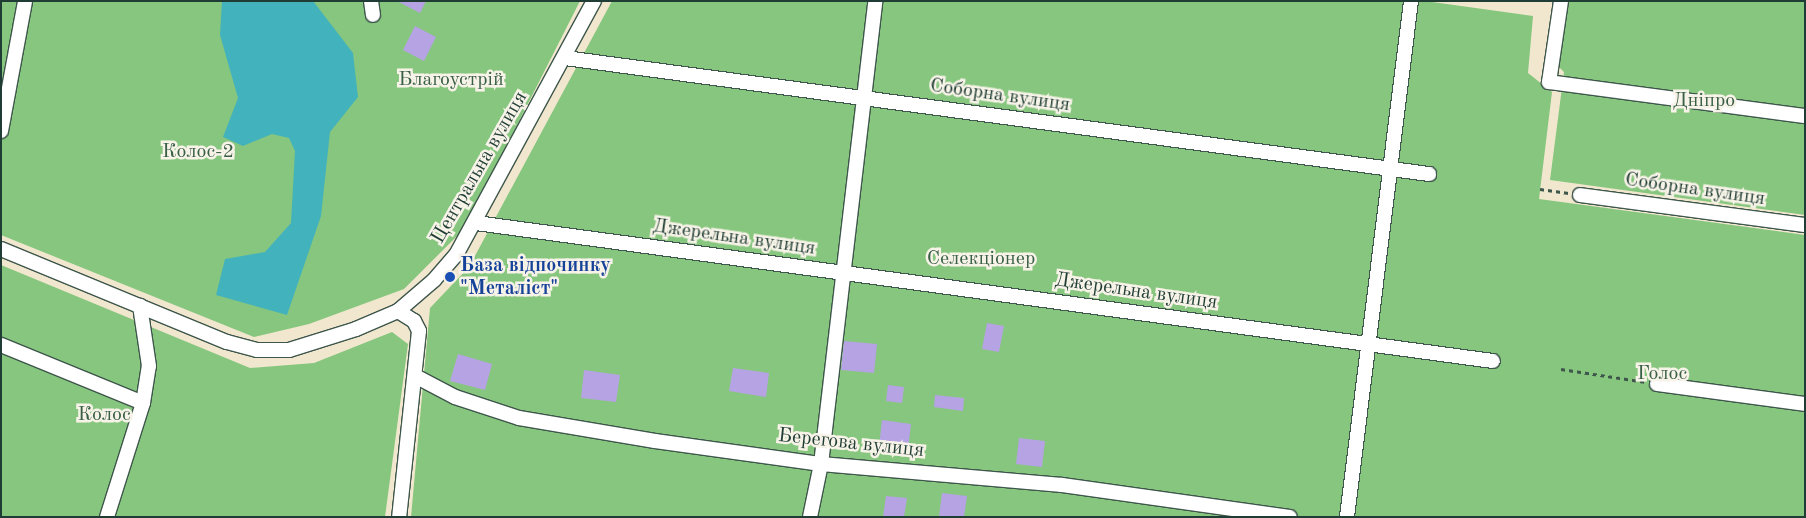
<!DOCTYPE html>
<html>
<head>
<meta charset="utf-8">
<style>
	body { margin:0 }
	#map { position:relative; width:1806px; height:518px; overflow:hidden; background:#f1e7ce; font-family:"Old Standard TT",serif }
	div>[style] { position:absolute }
	.green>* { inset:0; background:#86c67e }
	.water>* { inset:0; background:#42b2bc }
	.building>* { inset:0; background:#b6a3e4 }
	.path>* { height:2.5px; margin-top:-1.25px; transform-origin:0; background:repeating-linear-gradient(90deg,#3e564b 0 4px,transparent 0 8px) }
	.roads { filter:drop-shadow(1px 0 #3e564b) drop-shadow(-1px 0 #3e564b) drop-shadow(0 1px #3e564b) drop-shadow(0 -1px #3e564b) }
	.minor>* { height:14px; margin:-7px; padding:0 7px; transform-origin:7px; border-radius:7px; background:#fff }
	.dots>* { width:14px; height:14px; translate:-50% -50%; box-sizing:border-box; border:2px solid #f7f3e8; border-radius:50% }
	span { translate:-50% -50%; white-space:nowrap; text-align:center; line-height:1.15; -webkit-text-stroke:5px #f7f3e8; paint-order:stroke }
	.park-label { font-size:20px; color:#395f46 }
	.street-label { font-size:20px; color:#1f3d34 }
	.transit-label { font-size:20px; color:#164399; font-weight:700 }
	.left { translate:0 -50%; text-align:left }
	.frame { position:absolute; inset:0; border:2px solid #1f3d34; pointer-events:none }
</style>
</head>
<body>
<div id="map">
	<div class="green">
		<i style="clip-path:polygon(1px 1px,580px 1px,465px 228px,404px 289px,309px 324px,254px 337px,1px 235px)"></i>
		<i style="clip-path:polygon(612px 1px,1425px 1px,1533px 16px,1528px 73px,1552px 92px,1539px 199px,1805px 235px,1805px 517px,411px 517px,430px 308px,469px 267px)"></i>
		<i style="clip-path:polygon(1563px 1px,1805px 1px,1805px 215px,1550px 180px,1564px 72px,1554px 62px)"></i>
		<i style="clip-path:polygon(1px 265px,250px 368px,314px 363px,392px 332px,408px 344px,385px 517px,1px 517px)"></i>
	</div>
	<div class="water">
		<i style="clip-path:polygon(222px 1px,313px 1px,353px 53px,358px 97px,330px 132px,321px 216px,287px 315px,216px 295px,225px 259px,265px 252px,291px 223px,295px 151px,289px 138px,272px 134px,243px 146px,223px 137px,238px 98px,220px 35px)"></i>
	</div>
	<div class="building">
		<i style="clip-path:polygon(397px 1px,426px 1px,420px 13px)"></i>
		<i style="clip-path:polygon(415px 26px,436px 37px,424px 61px,403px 50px)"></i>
		<i style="clip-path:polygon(987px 323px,1004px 326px,999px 352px,982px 349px)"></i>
		<i style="clip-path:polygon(844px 341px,877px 344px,874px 373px,841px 370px)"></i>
		<i style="clip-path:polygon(458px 354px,492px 364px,485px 390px,450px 381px)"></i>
		<i style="clip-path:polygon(733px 368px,769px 373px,766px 397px,729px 391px)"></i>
		<i style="clip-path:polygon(584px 370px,620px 375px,616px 402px,581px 398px)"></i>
		<i style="clip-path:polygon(888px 385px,904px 387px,902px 403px,886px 401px)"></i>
		<i style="clip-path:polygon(935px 395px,964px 398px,963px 411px,934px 407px)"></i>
		<i style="clip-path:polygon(882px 420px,911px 424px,908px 450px,879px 447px)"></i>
		<i style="clip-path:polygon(1019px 438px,1045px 441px,1042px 467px,1016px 464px)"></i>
		<i style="clip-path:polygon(942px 493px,967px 496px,964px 517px,939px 517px)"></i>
		<i style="clip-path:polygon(886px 496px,907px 498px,904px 517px,883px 517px)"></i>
	</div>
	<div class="path">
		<i style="left:1540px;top:189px;width:29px;rotate:8deg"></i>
		<i style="left:1561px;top:369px;width:86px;rotate:8.7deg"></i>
	</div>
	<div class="roads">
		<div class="minor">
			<i style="left:371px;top:1px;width:14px;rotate:82deg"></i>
			<i style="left:1561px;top:1px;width:82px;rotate:98.4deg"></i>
			<i style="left:1549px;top:82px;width:258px;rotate:7.6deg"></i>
			<i style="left:565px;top:58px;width:872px;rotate:7.65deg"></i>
			<i style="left:1px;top:131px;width:132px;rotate:-79.5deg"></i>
			<i style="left:1580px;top:195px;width:227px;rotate:7.6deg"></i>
			<i style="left:476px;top:223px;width:1026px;rotate:7.73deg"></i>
			<i style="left:1px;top:249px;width:244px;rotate:22.4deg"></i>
			<i style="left:227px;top:342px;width:31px;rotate:15deg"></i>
			<i style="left:257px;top:350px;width:32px"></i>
			<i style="left:289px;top:350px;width:70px;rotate:-17.4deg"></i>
			<i style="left:356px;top:329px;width:46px;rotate:-23.2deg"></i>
			<i style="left:398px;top:311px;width:48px;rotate:-40.7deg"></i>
			<i style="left:434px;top:280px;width:33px;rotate:-49deg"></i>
			<i style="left:456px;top:255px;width:289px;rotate:-61.5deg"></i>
			<i style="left:398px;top:311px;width:19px;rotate:32deg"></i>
			<i style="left:414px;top:321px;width:11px;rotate:63deg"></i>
			<i style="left:419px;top:331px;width:187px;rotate:96.1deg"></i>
			<i style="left:1px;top:345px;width:153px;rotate:22.2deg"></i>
			<i style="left:417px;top:377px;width:43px;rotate:27.8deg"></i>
			<i style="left:455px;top:397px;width:67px;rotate:18.2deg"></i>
			<i style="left:519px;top:418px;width:138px;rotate:9.6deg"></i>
			<i style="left:655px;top:441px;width:168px;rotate:7.9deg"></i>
			<i style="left:821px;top:464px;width:242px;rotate:5deg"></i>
			<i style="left:1062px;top:485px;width:230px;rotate:8deg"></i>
			<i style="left:1657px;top:384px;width:149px;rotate:7.7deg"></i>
			<i style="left:107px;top:517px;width:120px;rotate:-72.5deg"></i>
			<i style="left:143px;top:403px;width:37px;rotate:-81deg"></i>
			<i style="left:149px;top:366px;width:61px;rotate:-98.5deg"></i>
			<i style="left:810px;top:517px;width:54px;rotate:-78.3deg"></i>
			<i style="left:821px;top:464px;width:466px;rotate:-83.3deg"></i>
			<i style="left:1347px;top:517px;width:520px;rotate:-82.93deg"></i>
		</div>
	</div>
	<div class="dots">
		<i style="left:450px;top:277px;background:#1a4fb4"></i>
	</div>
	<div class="park-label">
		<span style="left:451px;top:80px">Благоустрій</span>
		<span style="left:1704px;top:101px">Дніпро</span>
		<span style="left:198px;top:152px">Колос-2</span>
		<span style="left:981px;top:259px">Селекціонер</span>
		<span style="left:1662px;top:374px">Голос</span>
		<span style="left:104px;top:415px">Колос</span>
	</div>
	<div class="street-label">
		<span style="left:1000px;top:96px;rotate:8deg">Соборна вулиця</span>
		<span style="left:480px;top:168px;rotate:-60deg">Центральна вулиця</span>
		<span style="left:1695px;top:190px;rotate:8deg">Соборна вулиця</span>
		<span style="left:734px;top:238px;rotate:8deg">Джерельна вулиця</span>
		<span style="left:1136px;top:292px;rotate:8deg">Джерельна вулиця</span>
		<span style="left:851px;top:444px;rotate:6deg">Берегова вулиця</span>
	</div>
	<div class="transit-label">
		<span class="left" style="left:460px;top:278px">База відпочинку<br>"Металіст"</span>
	</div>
	<div class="frame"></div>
</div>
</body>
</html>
